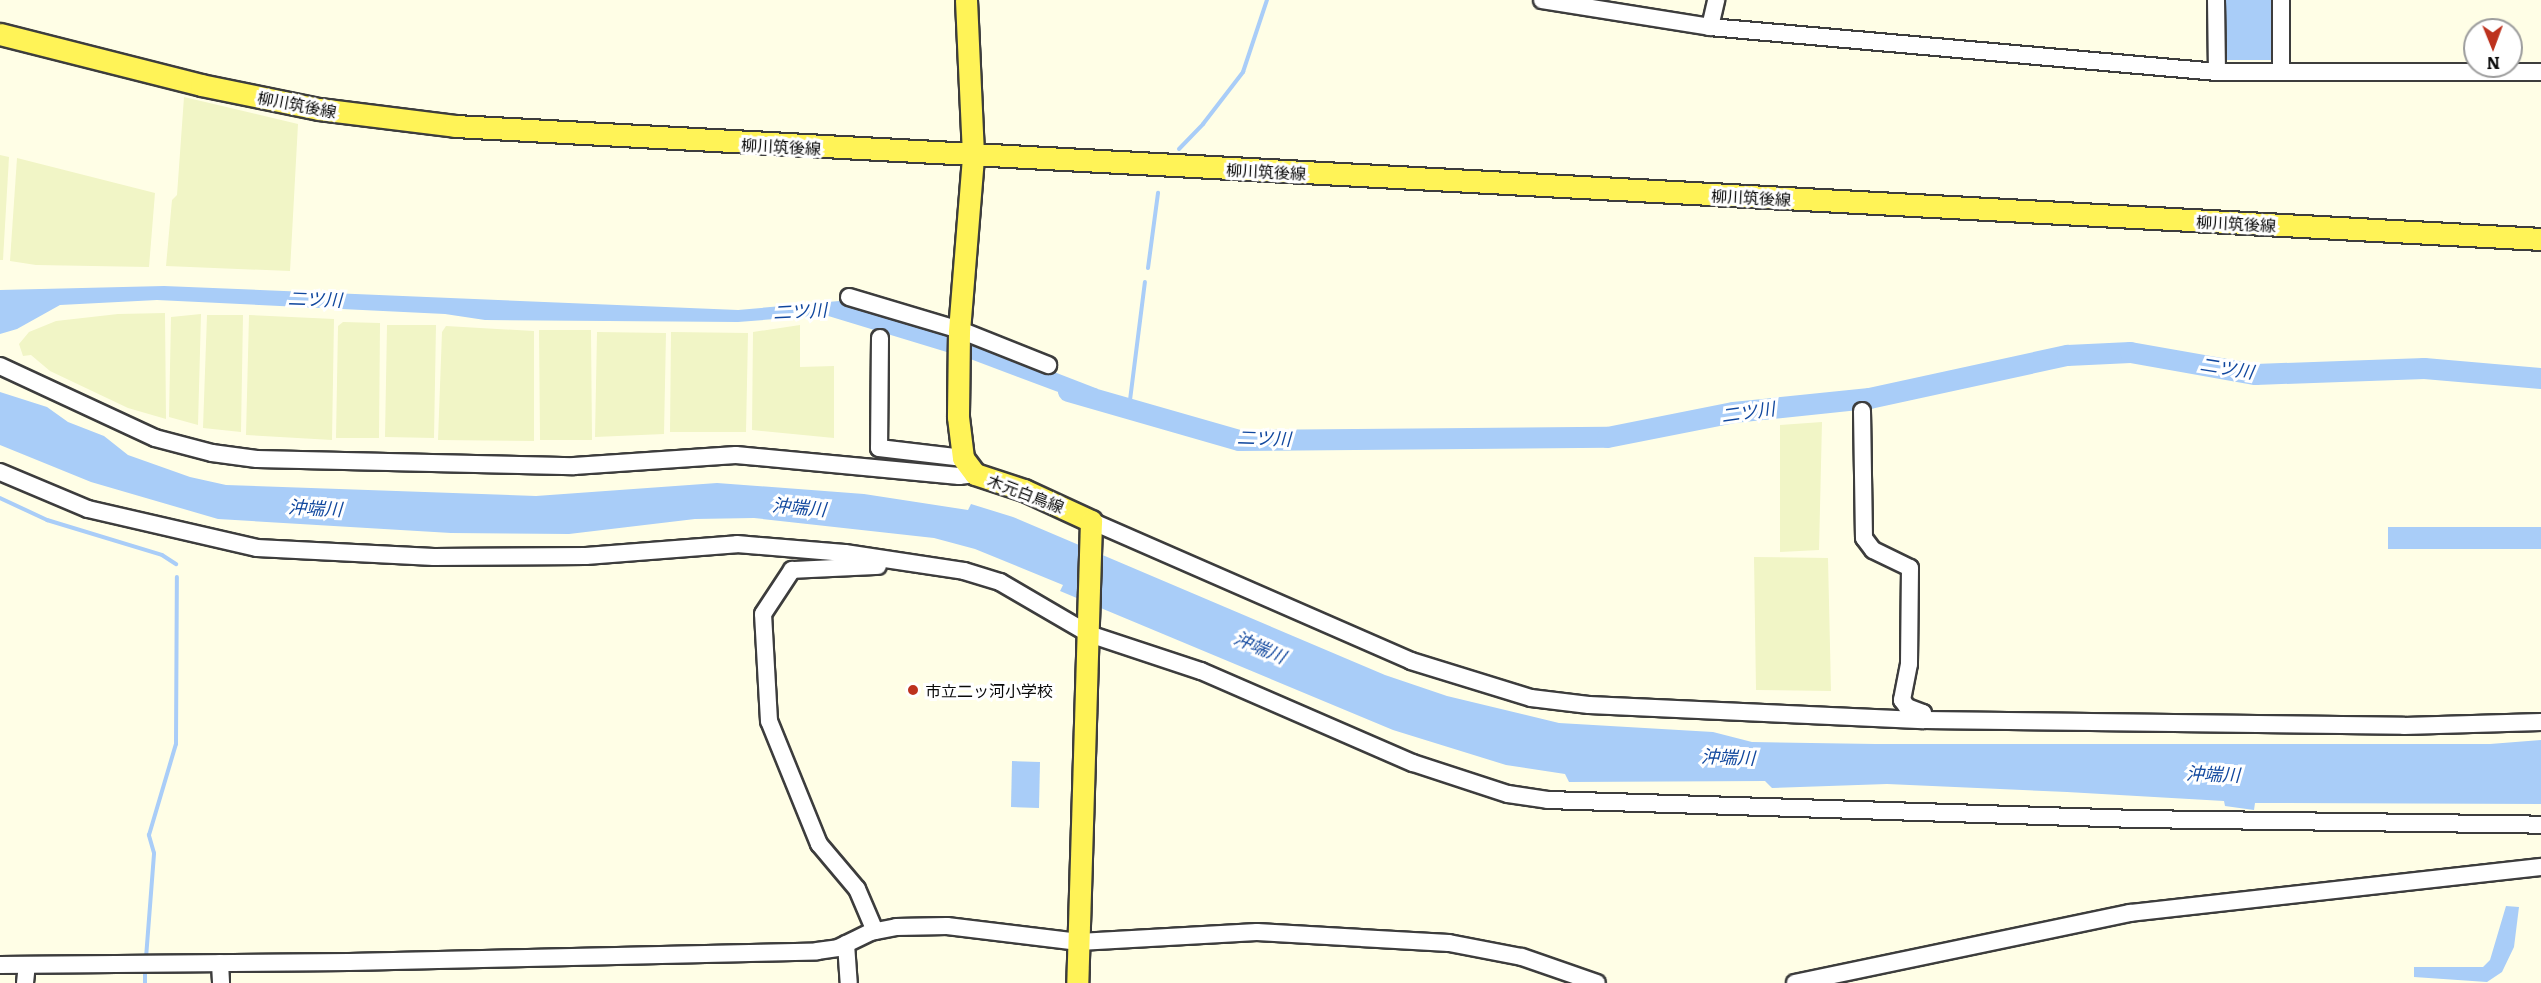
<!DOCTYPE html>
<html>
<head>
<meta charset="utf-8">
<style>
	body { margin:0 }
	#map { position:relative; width:2541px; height:983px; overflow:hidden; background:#fffee6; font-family:Literata,"Noto Sans JP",serif }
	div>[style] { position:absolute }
	.farmland>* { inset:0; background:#f1f5c6 }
	.water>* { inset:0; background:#a9cdf8 }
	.stream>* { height:4px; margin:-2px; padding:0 2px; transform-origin:2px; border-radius:2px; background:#a9cdf8 }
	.river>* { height:21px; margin:-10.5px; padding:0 10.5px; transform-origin:10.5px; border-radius:10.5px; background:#a9cdf8 }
	.roads { filter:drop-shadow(2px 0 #3d3d3d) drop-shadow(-2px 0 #3d3d3d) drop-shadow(0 2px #3d3d3d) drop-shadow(0 -2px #3d3d3d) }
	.minor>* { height:16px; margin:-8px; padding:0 8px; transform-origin:8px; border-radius:8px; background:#fff }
	.major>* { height:21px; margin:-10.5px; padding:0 10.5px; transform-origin:10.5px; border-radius:10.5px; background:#fff357 }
	.dots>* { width:16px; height:16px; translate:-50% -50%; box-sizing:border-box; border:3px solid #fff; border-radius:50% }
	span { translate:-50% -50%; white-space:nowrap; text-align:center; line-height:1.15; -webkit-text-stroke:6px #fff; paint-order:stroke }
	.street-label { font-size:16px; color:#0a0a0a }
	.poi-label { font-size:16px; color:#0a0a0a }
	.left { translate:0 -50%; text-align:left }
	.water-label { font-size:18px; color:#10479e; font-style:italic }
	.north { position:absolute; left:2463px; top:18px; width:60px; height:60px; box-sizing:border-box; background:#fff; border:2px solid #9d9d9d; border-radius:50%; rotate:179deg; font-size:16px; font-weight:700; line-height:24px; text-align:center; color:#0a0a0a }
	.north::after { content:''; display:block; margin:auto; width:21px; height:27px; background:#bd321e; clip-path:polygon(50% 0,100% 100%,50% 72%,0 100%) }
</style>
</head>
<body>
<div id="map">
	<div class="farmland">
		<i style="clip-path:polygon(184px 97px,298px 124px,290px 271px,166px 266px,172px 200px,177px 195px)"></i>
		<i style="clip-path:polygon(0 155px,9px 157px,3px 260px,0 260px)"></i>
		<i style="clip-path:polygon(17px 158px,155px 193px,149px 267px,36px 265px,10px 261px)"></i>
		<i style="clip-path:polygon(165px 313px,166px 419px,128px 408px,50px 371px,31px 355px,23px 356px,19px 344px,29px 332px,56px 321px,118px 314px)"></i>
		<i style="clip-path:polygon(201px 314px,198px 425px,169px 417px,171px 317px)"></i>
		<i style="clip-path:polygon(207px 315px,243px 315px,241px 432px,203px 428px)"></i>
		<i style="clip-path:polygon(249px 315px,334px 319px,332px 440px,246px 435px)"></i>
		<i style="clip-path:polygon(343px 322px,380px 323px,379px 438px,336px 438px,338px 326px)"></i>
		<i style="clip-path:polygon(387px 325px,436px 325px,434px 438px,385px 437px)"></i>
		<i style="clip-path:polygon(800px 325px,800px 367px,834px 366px,834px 438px,752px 430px,753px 332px)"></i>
		<i style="clip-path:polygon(446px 326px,534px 331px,534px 441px,438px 440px,442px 332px)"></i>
		<i style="clip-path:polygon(539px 330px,591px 330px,592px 440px,540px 440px)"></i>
		<i style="clip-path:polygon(597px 332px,666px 333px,664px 434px,595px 437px)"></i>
		<i style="clip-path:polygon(671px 332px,748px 333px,746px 432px,670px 432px)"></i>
		<i style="clip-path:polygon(1822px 422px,1819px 550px,1780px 552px,1780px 425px)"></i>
		<i style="clip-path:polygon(1754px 557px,1828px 558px,1831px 691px,1756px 690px)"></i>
	</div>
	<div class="water">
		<i style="clip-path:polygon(2223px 0,2274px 0,2274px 60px,2223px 60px)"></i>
		<i style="clip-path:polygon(164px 286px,738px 310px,839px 301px,950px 335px,950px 353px,825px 315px,738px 322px,485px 320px,445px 314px,157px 300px,60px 305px,17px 329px,0 334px,0 290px)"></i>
		<i style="clip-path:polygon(966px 338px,1098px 389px,1093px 405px,965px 357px)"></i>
		<i style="clip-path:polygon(0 392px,47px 407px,68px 422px,104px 436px,128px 455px,190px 477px,226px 485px,536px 496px,717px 483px,864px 494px,968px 510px,971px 504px,1013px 517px,1385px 675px,1447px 696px,1559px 723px,1713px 732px,1752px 742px,1876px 744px,2490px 744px,2541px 740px,2541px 804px,2255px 803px,2254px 810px,2225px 806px,2224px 801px,2067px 792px,1887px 784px,1772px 788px,1765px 781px,1569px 782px,1565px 774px,1506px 765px,1393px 730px,1060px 591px,1063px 585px,975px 549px,934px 538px,754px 518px,695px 519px,569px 534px,451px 533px,218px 519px,91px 482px,0 445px)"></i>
		<i style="clip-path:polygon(2388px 527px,2541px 527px,2541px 549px,2388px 549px)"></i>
		<i style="clip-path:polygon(1012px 761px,1040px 762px,1039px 808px,1011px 807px)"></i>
		<i style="clip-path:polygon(2506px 906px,2519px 907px,2514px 947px,2502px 972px,2487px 982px,2414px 977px,2414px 967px,2483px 967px,2490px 960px)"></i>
	</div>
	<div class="stream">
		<i style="left:1179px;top:149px;width:35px;rotate:-46deg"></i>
		<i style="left:1203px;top:124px;width:66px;rotate:-52.4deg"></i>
		<i style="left:1243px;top:72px;width:76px;rotate:-71.6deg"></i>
		<i style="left:1148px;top:268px;width:76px;rotate:-82.4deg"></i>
		<i style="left:1129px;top:408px;width:127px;rotate:-82.8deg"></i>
		<i style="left:0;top:498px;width:52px;rotate:25.1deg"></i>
		<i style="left:47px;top:520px;width:120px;rotate:16.9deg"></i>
		<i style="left:162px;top:555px;width:17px;rotate:33deg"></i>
		<i style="left:146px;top:958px;width:105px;rotate:-85.6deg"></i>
		<i style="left:154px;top:853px;width:19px;rotate:-106deg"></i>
		<i style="left:149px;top:835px;width:95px;rotate:-73.5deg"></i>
		<i style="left:176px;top:744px;width:167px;rotate:-89.7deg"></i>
		<i style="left:145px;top:983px;width:14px;rotate:-90deg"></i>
	</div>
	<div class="river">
		<i style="left:1068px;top:391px;width:178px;rotate:16deg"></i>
		<i style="left:1239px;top:440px;width:368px;rotate:-0.5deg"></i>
		<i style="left:1607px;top:437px;width:128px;rotate:-11.2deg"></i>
		<i style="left:1733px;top:412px;width:137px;rotate:-5.9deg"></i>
		<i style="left:1869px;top:398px;width:203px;rotate:-12.3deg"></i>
		<i style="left:2067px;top:355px;width:63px;rotate:-2.7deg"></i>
		<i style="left:2130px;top:352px;width:127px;rotate:10deg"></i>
		<i style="left:2255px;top:374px;width:169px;rotate:-2deg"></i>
		<i style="left:2424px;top:368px;width:117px;rotate:4.9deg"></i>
	</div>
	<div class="roads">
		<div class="minor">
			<i style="left:1542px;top:0;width:170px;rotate:9.1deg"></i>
			<i style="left:1710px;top:27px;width:509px;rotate:5.07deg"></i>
			<i style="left:2217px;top:72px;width:324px"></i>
			<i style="left:2216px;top:0;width:72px;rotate:89.2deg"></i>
			<i style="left:1710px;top:27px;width:28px;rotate:-77deg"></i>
			<i style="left:2281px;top:72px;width:72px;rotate:-90deg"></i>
			<i style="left:849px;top:297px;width:116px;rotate:16.6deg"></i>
			<i style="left:960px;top:330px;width:95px;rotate:21.7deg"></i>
			<i style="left:880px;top:338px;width:110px;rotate:90.5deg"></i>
			<i style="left:879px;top:448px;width:85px;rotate:6.8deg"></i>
			<i style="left:0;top:366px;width:171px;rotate:24.9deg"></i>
			<i style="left:155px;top:438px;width:59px;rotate:14.7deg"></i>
			<i style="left:212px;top:453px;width:45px;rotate:7.6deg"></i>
			<i style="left:257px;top:459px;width:317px;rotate:1.3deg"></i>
			<i style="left:574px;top:466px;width:162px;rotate:-3.9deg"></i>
			<i style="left:736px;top:455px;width:224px;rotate:5.4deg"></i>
			<i style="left:959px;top:476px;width:16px;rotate:-7deg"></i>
			<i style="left:1862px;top:411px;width:127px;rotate:89.1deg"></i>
			<i style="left:1864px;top:538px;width:15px;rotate:53deg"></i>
			<i style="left:1873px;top:550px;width:41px;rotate:25.9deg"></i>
			<i style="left:1910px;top:568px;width:96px;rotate:90.6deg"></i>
			<i style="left:1909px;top:664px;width:37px;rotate:101deg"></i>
			<i style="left:1902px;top:700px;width:9px;rotate:54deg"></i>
			<i style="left:1907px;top:707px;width:17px;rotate:21deg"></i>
			<i style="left:1923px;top:713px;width:7px;rotate:82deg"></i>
			<i style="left:0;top:472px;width:95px;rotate:22.8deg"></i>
			<i style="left:88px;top:509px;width:173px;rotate:13deg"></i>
			<i style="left:257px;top:548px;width:177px;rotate:2.9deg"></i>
			<i style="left:434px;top:557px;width:152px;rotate:-0.4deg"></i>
			<i style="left:586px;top:556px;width:151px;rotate:-4.5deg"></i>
			<i style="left:737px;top:544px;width:108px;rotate:4.8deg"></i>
			<i style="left:845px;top:553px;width:120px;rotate:8.6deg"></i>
			<i style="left:964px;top:571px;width:38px;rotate:17deg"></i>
			<i style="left:1000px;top:582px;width:103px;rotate:30.3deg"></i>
			<i style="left:1089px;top:634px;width:118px;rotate:18.3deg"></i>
			<i style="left:1201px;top:671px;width:231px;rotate:23.5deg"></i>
			<i style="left:1413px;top:763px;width:100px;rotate:18.1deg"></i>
			<i style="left:1508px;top:794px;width:40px;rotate:8.5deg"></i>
			<i style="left:1548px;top:800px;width:587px;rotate:1.85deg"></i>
			<i style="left:2135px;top:819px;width:406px;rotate:0.8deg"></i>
			<i style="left:1091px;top:521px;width:349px;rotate:23.6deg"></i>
			<i style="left:1411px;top:661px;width:126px;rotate:17.1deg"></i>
			<i style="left:1531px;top:698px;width:58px;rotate:6.9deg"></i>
			<i style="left:1589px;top:705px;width:335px;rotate:2.6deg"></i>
			<i style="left:1924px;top:720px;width:480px;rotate:0.7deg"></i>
			<i style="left:2404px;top:726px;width:137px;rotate:-1.7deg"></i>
			<i style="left:875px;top:931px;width:46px;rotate:-113.2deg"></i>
			<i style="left:857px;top:889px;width:59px;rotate:-130.2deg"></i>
			<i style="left:819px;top:844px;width:133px;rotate:-112.1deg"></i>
			<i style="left:769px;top:721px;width:107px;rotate:-93.2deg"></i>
			<i style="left:763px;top:614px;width:53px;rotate:-56.6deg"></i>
			<i style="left:792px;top:570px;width:86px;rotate:-2.7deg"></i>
			<i style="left:846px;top:944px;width:39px;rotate:86deg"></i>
			<i style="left:220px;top:963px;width:20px;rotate:87deg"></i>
			<i style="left:0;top:965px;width:349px;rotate:-0.5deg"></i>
			<i style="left:349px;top:962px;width:468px;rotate:-1.3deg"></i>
			<i style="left:817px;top:951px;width:21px;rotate:-8deg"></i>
			<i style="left:838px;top:948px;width:37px;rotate:-26deg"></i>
			<i style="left:871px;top:932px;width:25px;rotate:-11deg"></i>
			<i style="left:896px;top:927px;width:51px;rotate:-1.1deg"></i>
			<i style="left:947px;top:926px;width:133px;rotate:6.9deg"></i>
			<i style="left:1079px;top:942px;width:178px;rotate:-3.2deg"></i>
			<i style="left:1257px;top:932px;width:192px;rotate:3.3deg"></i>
			<i style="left:1449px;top:943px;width:74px;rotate:10.9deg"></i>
			<i style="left:1522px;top:957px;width:79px;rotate:19.1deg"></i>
			<i style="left:25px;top:983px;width:18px;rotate:-84deg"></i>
			<i style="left:1795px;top:983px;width:342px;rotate:-11.8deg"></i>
			<i style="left:2130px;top:913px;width:414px;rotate:-6.4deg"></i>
		</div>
		<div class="major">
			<i style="left:966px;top:0;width:157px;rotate:87.4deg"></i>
			<i style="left:973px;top:157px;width:176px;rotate:94.6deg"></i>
			<i style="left:959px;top:332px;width:85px;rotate:90.7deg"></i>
			<i style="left:958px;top:417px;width:41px;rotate:83deg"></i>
			<i style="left:963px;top:458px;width:20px;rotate:53deg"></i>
			<i style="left:975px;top:474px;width:52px;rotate:18.1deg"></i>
			<i style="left:1024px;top:490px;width:74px;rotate:24.8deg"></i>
			<i style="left:1091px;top:521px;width:462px;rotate:91.7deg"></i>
			<i style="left:0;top:34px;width:207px;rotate:14.2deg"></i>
			<i style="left:201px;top:85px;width:120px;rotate:11.5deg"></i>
			<i style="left:319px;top:109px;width:137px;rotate:7.1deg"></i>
			<i style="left:455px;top:126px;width:2089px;rotate:3.1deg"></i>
		</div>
	</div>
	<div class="dots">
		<i style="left:913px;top:690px;background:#bd321e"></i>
	</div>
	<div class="street-label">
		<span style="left:297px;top:104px;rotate:11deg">柳川筑後線</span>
		<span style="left:781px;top:146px;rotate:3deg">柳川筑後線</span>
		<span style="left:1266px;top:171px;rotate:3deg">柳川筑後線</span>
		<span style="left:1751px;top:197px;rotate:3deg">柳川筑後線</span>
		<span style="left:2236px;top:223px;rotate:3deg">柳川筑後線</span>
		<span style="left:1026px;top:493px;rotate:21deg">木元白鳥線</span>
	</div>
	<div class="poi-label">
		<span class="left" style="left:925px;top:690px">市立二ッ河小学校</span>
	</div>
	<div class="water-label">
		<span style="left:315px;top:299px;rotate:2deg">二ツ川</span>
		<span style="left:800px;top:311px;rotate:-3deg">二ツ川</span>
		<span style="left:2227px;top:368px;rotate:9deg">二ツ川</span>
		<span style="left:1748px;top:412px;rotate:-8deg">二ツ川</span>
		<span style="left:1264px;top:438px;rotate:2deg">二ツ川</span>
		<span style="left:799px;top:507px;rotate:5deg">沖端川</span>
		<span style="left:315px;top:508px;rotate:3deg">沖端川</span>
		<span style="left:1260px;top:647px;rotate:23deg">沖端川</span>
		<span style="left:1728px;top:757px;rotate:2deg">沖端川</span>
		<span style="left:2213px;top:774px;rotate:2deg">沖端川</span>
	</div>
	<div class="north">N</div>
</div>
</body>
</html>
